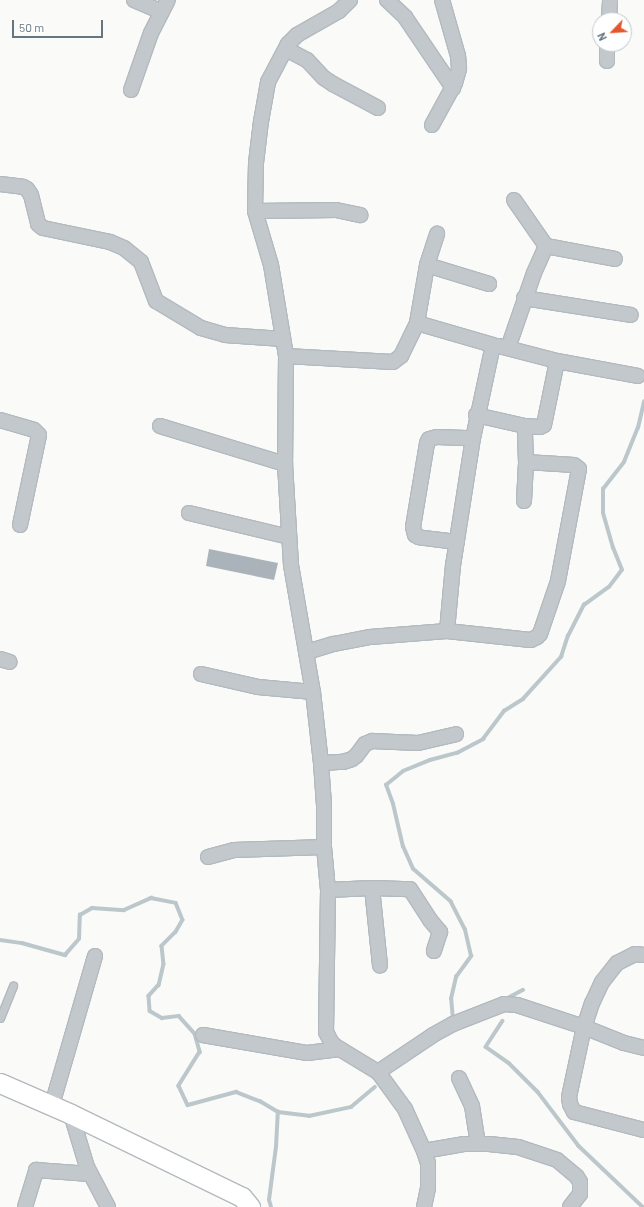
<!DOCTYPE html>
<html>
<head>
<meta charset="utf-8">
<style>
	body { margin:0 }
	#map { position:relative; width:644px; height:1207px; overflow:hidden; background:#fafaf8; font-family:Barlow,sans-serif }
	div>[style] { position:absolute }
	.stream>* { height:3.5px; margin:-1.75px; padding:0 1.75px; transform-origin:1.75px; border-radius:1.75px; background:#bbc7cb }
	.building>* { inset:0; background:#aab3b9 }
	.roads { filter:drop-shadow(1px 0 #b3babf) drop-shadow(-1px 0 #b3babf) drop-shadow(0 1px #b3babf) drop-shadow(0 -1px #b3babf) }
	.lane>* { height:7px; margin:-3.5px; padding:0 3.5px; transform-origin:3.5px; border-radius:3.5px; background:#c3c8cc }
	.street>* { height:14px; margin:-7px; padding:0 7px; transform-origin:7px; border-radius:7px; background:#c3c8cc }
	.secondary>* { height:19px; margin:-9.5px; padding:0 9.5px; transform-origin:9.5px; border-radius:9.5px; background:#fff }
	span { translate:-50% -50%; white-space:nowrap; text-align:center; line-height:1.15; -webkit-text-stroke:4px #fff; paint-order:stroke }
	.north { position:absolute; left:592px; top:12px; width:40px; height:40px; box-sizing:border-box; background:#fff; border:1px solid #c1c8cd; border-radius:50%; rotate:245deg; font-size:11px; font-weight:700; line-height:16px; text-align:center; color:#657683 }
	.north::after { content:''; display:block; margin:auto; width:14px; height:18px; background:#e4572e; clip-path:polygon(50% 0,100% 100%,50% 72%,0 100%) }
	.scale { position:absolute; left:12px; top:20px; width:91px; height:18px; box-sizing:border-box; border:2px solid #657683; border-top:0; padding-left:5px; font-size:12px; line-height:14px; white-space:nowrap; color:#657683; -webkit-text-stroke:3px #fff; paint-order:stroke }
</style>
</head>
<body>
<div id="map">
	<div class="stream">
		<i style="left:0;top:940px;width:22px;rotate:8deg"></i>
		<i style="left:22px;top:943px;width:45px;rotate:15.6deg"></i>
		<i style="left:65px;top:955px;width:21px;rotate:-49deg"></i>
		<i style="left:79px;top:939px;width:24px;rotate:-88deg"></i>
		<i style="left:80px;top:915px;width:14px;rotate:-30deg"></i>
		<i style="left:92px;top:908px;width:32px;rotate:4deg"></i>
		<i style="left:124px;top:910px;width:30px;rotate:-24deg"></i>
		<i style="left:151px;top:898px;width:25px;rotate:11deg"></i>
		<i style="left:176px;top:903px;width:18px;rotate:68deg"></i>
		<i style="left:183px;top:920px;width:14px;rotate:120deg"></i>
		<i style="left:176px;top:932px;width:20px;rotate:135deg"></i>
		<i style="left:162px;top:946px;width:18px;rotate:84deg"></i>
		<i style="left:164px;top:964px;width:22px;rotate:103deg"></i>
		<i style="left:159px;top:985px;width:15px;rotate:132deg"></i>
		<i style="left:149px;top:996px;width:15px;rotate:86deg"></i>
		<i style="left:150px;top:1011px;width:14px;rotate:30deg"></i>
		<i style="left:162px;top:1018px;width:17px;rotate:-7deg"></i>
		<i style="left:179px;top:1016px;width:24px;rotate:48deg"></i>
		<i style="left:195px;top:1034px;width:19px;rotate:74deg"></i>
		<i style="left:200px;top:1052px;width:40px;rotate:122deg"></i>
		<i style="left:179px;top:1086px;width:21px;rotate:65deg"></i>
		<i style="left:188px;top:1105px;width:50px;rotate:-15.2deg"></i>
		<i style="left:236px;top:1092px;width:26px;rotate:21deg"></i>
		<i style="left:260px;top:1101px;width:21px;rotate:31deg"></i>
		<i style="left:278px;top:1112px;width:31px;rotate:7deg"></i>
		<i style="left:309px;top:1116px;width:43px;rotate:-12.1deg"></i>
		<i style="left:351px;top:1107px;width:31px;rotate:-40deg"></i>
		<i style="left:506px;top:999px;width:19px;rotate:-28deg"></i>
		<i style="left:453px;top:1020px;width:21px;rotate:-95deg"></i>
		<i style="left:451px;top:999px;width:23px;rotate:-77deg"></i>
		<i style="left:456px;top:977px;width:26px;rotate:-54deg"></i>
		<i style="left:471px;top:956px;width:27px;rotate:-103deg"></i>
		<i style="left:465px;top:930px;width:31px;rotate:-117deg"></i>
		<i style="left:451px;top:902px;width:50px;rotate:-139deg"></i>
		<i style="left:413px;top:869px;width:24px;rotate:-114deg"></i>
		<i style="left:403px;top:847px;width:44px;rotate:-103.1deg"></i>
		<i style="left:393px;top:804px;width:20px;rotate:-110deg"></i>
		<i style="left:386px;top:785px;width:22px;rotate:-39deg"></i>
		<i style="left:403px;top:771px;width:29px;rotate:-22deg"></i>
		<i style="left:430px;top:760px;width:28px;rotate:-15deg"></i>
		<i style="left:457px;top:753px;width:30px;rotate:-28deg"></i>
		<i style="left:483px;top:739px;width:35px;rotate:-53deg"></i>
		<i style="left:504px;top:711px;width:22px;rotate:-32deg"></i>
		<i style="left:523px;top:699px;width:57px;rotate:-47.9deg"></i>
		<i style="left:561px;top:657px;width:22px;rotate:-72deg"></i>
		<i style="left:568px;top:636px;width:35px;rotate:-63deg"></i>
		<i style="left:584px;top:605px;width:31px;rotate:-36deg"></i>
		<i style="left:609px;top:587px;width:21px;rotate:-53deg"></i>
		<i style="left:622px;top:570px;width:24px;rotate:-112deg"></i>
		<i style="left:613px;top:548px;width:36px;rotate:-106deg"></i>
		<i style="left:603px;top:513px;width:24px;rotate:-90deg"></i>
		<i style="left:603px;top:489px;width:34px;rotate:-52deg"></i>
		<i style="left:624px;top:462px;width:37px;rotate:-68deg"></i>
		<i style="left:638px;top:428px;width:27px;rotate:-77deg"></i>
		<i style="left:503px;top:1021px;width:31px;rotate:123deg"></i>
		<i style="left:486px;top:1047px;width:28px;rotate:35deg"></i>
		<i style="left:509px;top:1063px;width:41px;rotate:45deg"></i>
		<i style="left:538px;top:1092px;width:68px;rotate:52.8deg"></i>
		<i style="left:579px;top:1146px;width:88px;rotate:43.6deg"></i>
		<i style="left:271px;top:1207px;width:7px;rotate:-106deg"></i>
		<i style="left:269px;top:1200px;width:53px;rotate:-82.5deg"></i>
		<i style="left:276px;top:1147px;width:35px;rotate:-87deg"></i>
	</div>
	<div class="building">
		<i style="clip-path:polygon(209px 549px,278px 563px,274px 580px,206px 566px)"></i>
	</div>
	<div class="roads">
		<div class="lane">
			<i style="left:0;top:1018px;width:35px;rotate:-68deg"></i>
		</div>
		<div class="street">
			<i style="left:134px;top:0;width:30px;rotate:23deg"></i>
			<i style="left:350px;top:0;width:16px;rotate:135deg"></i>
			<i style="left:339px;top:11px;width:48px;rotate:150.3deg"></i>
			<i style="left:297px;top:35px;width:13px;rotate:135deg"></i>
			<i style="left:288px;top:44px;width:43px;rotate:117.8deg"></i>
			<i style="left:268px;top:82px;width:40px;rotate:100deg"></i>
			<i style="left:261px;top:121px;width:42px;rotate:96.8deg"></i>
			<i style="left:256px;top:163px;width:48px;rotate:91.2deg"></i>
			<i style="left:255px;top:211px;width:56px;rotate:73.5deg"></i>
			<i style="left:271px;top:265px;width:92px;rotate:80.6deg"></i>
			<i style="left:286px;top:356px;width:108px;rotate:90.5deg"></i>
			<i style="left:285px;top:464px;width:101px;rotate:86.6deg"></i>
			<i style="left:291px;top:565px;width:129px;rotate:80.2deg"></i>
			<i style="left:313px;top:692px;width:71px;rotate:83.6deg"></i>
			<i style="left:321px;top:763px;width:42px;rotate:85.9deg"></i>
			<i style="left:324px;top:805px;width:42px;rotate:90deg"></i>
			<i style="left:324px;top:847px;width:43px;rotate:84.7deg"></i>
			<i style="left:328px;top:890px;width:142px;rotate:90.8deg"></i>
			<i style="left:326px;top:1032px;width:11px;rotate:63deg"></i>
			<i style="left:331px;top:1042px;width:6px;rotate:45deg"></i>
			<i style="left:335px;top:1046px;width:50px;rotate:31.2deg"></i>
			<i style="left:378px;top:1072px;width:46px;rotate:53.9deg"></i>
			<i style="left:405px;top:1109px;width:46px;rotate:65.7deg"></i>
			<i style="left:424px;top:1151px;width:13px;rotate:72deg"></i>
			<i style="left:428px;top:1163px;width:25px;rotate:90deg"></i>
			<i style="left:428px;top:1188px;width:19px;rotate:102deg"></i>
			<i style="left:387px;top:0;width:25px;rotate:43deg"></i>
			<i style="left:405px;top:17px;width:86px;rotate:55.9deg"></i>
			<i style="left:609px;top:20px;width:20px;rotate:-87deg"></i>
			<i style="left:286px;top:49px;width:24px;rotate:28deg"></i>
			<i style="left:307px;top:60px;width:25px;rotate:47deg"></i>
			<i style="left:324px;top:78px;width:11px;rotate:34deg"></i>
			<i style="left:333px;top:84px;width:51px;rotate:28.1deg"></i>
			<i style="left:607px;top:61px;width:17px;rotate:-90deg"></i>
			<i style="left:131px;top:90px;width:60px;rotate:-70.7deg"></i>
			<i style="left:151px;top:33px;width:37px;rotate:-63deg"></i>
			<i style="left:432px;top:125px;width:48px;rotate:-61.3deg"></i>
			<i style="left:455px;top:83px;width:15px;rotate:-74deg"></i>
			<i style="left:459px;top:69px;width:13px;rotate:-94deg"></i>
			<i style="left:458px;top:56px;width:58px;rotate:-105.9deg"></i>
			<i style="left:0;top:184px;width:23px;rotate:7deg"></i>
			<i style="left:23px;top:187px;width:4px;rotate:27deg"></i>
			<i style="left:27px;top:189px;width:7px;rotate:56deg"></i>
			<i style="left:31px;top:195px;width:30px;rotate:76deg"></i>
			<i style="left:38px;top:224px;width:6px;rotate:39deg"></i>
			<i style="left:43px;top:228px;width:68px;rotate:11.8deg"></i>
			<i style="left:110px;top:242px;width:15px;rotate:23deg"></i>
			<i style="left:124px;top:248px;width:22px;rotate:39deg"></i>
			<i style="left:141px;top:262px;width:42px;rotate:69deg"></i>
			<i style="left:156px;top:301px;width:52px;rotate:31deg"></i>
			<i style="left:201px;top:328px;width:25px;rotate:16deg"></i>
			<i style="left:225px;top:335px;width:58px;rotate:3.9deg"></i>
			<i style="left:255px;top:211px;width:81px;rotate:-0.7deg"></i>
			<i style="left:336px;top:210px;width:25px;rotate:12deg"></i>
			<i style="left:546px;top:246px;width:70px;rotate:10.7deg"></i>
			<i style="left:427px;top:265px;width:33px;rotate:-72deg"></i>
			<i style="left:524px;top:298px;width:108px;rotate:9deg"></i>
			<i style="left:417px;top:323px;width:59px;rotate:-80.2deg"></i>
			<i style="left:427px;top:265px;width:65px;rotate:17deg"></i>
			<i style="left:499px;top:346px;width:60px;rotate:14.5deg"></i>
			<i style="left:557px;top:361px;width:82px;rotate:10.5deg"></i>
			<i style="left:508px;top:348px;width:79px;rotate:-70.9deg"></i>
			<i style="left:534px;top:273px;width:30px;rotate:-66deg"></i>
			<i style="left:546px;top:246px;width:56px;rotate:-124.8deg"></i>
			<i style="left:286px;top:356px;width:107px;rotate:3.2deg"></i>
			<i style="left:393px;top:362px;width:10px;rotate:-37deg"></i>
			<i style="left:401px;top:356px;width:37px;rotate:-64deg"></i>
			<i style="left:417px;top:323px;width:79px;rotate:16.1deg"></i>
			<i style="left:493px;top:345px;width:95px;rotate:102.1deg"></i>
			<i style="left:473px;top:438px;width:129px;rotate:98.9deg"></i>
			<i style="left:453px;top:565px;width:66px;rotate:95.2deg"></i>
			<i style="left:476px;top:415px;width:50px;rotate:12.7deg"></i>
			<i style="left:525px;top:426px;width:15px;rotate:4deg"></i>
			<i style="left:540px;top:427px;width:4px;rotate:-27deg"></i>
			<i style="left:544px;top:425px;width:65px;rotate:-78.5deg"></i>
			<i style="left:0;top:420px;width:35px;rotate:16deg"></i>
			<i style="left:34px;top:430px;width:7px;rotate:45deg"></i>
			<i style="left:39px;top:435px;width:92px;rotate:101.9deg"></i>
			<i style="left:160px;top:426px;width:131px;rotate:16.9deg"></i>
			<i style="left:524px;top:501px;width:39px;rotate:-87deg"></i>
			<i style="left:526px;top:462px;width:36px;rotate:-92deg"></i>
			<i style="left:189px;top:513px;width:103px;rotate:13.5deg"></i>
			<i style="left:457px;top:542px;width:38px;rotate:-173deg"></i>
			<i style="left:419px;top:537px;width:4px;rotate:-153deg"></i>
			<i style="left:415px;top:535px;width:8px;rotate:-104deg"></i>
			<i style="left:413px;top:527px;width:85px;rotate:-80.5deg"></i>
			<i style="left:427px;top:443px;width:4px;rotate:-63deg"></i>
			<i style="left:429px;top:439px;width:8px;rotate:-14deg"></i>
			<i style="left:437px;top:437px;width:36px;rotate:2deg"></i>
			<i style="left:307px;top:652px;width:28px;rotate:-17deg"></i>
			<i style="left:334px;top:644px;width:37px;rotate:-11deg"></i>
			<i style="left:370px;top:637px;width:77px;rotate:-4.5deg"></i>
			<i style="left:447px;top:631px;width:84px;rotate:6.1deg"></i>
			<i style="left:531px;top:640px;width:7px;rotate:-27deg"></i>
			<i style="left:537px;top:637px;width:4px;rotate:-45deg"></i>
			<i style="left:540px;top:634px;width:56px;rotate:-71.2deg"></i>
			<i style="left:558px;top:581px;width:114px;rotate:-79.4deg"></i>
			<i style="left:579px;top:469px;width:6px;rotate:-141deg"></i>
			<i style="left:574px;top:465px;width:48px;rotate:-176.4deg"></i>
			<i style="left:0;top:659px;width:10px;rotate:17deg"></i>
			<i style="left:201px;top:674px;width:58px;rotate:12.8deg"></i>
			<i style="left:258px;top:687px;width:55px;rotate:5.2deg"></i>
			<i style="left:321px;top:763px;width:22px;rotate:-3deg"></i>
			<i style="left:343px;top:762px;width:9px;rotate:-18deg"></i>
			<i style="left:352px;top:759px;width:5px;rotate:-37deg"></i>
			<i style="left:356px;top:756px;width:15px;rotate:-53deg"></i>
			<i style="left:365px;top:744px;width:8px;rotate:-23deg"></i>
			<i style="left:372px;top:741px;width:46px;rotate:2.5deg"></i>
			<i style="left:418px;top:743px;width:39px;rotate:-13deg"></i>
			<i style="left:208px;top:857px;width:27px;rotate:-15deg"></i>
			<i style="left:234px;top:850px;width:90px;rotate:-1.9deg"></i>
			<i style="left:372px;top:888px;width:78px;rotate:84.1deg"></i>
			<i style="left:328px;top:890px;width:44px;rotate:-2.6deg"></i>
			<i style="left:372px;top:888px;width:38px;rotate:2deg"></i>
			<i style="left:410px;top:889px;width:37px;rotate:57deg"></i>
			<i style="left:430px;top:920px;width:16px;rotate:50deg"></i>
			<i style="left:440px;top:932px;width:20px;rotate:108deg"></i>
			<i style="left:644px;top:955px;width:9px;rotate:-174deg"></i>
			<i style="left:635px;top:954px;width:20px;rotate:153deg"></i>
			<i style="left:617px;top:963px;width:24px;rotate:128deg"></i>
			<i style="left:602px;top:982px;width:23px;rotate:115deg"></i>
			<i style="left:592px;top:1003px;width:25px;rotate:108deg"></i>
			<i style="left:584px;top:1027px;width:72px;rotate:102.1deg"></i>
			<i style="left:569px;top:1097px;width:7px;rotate:82deg"></i>
			<i style="left:570px;top:1104px;width:9px;rotate:63deg"></i>
			<i style="left:574px;top:1112px;width:72px;rotate:14.4deg"></i>
			<i style="left:203px;top:1035px;width:106px;rotate:9.8deg"></i>
			<i style="left:307px;top:1053px;width:33px;rotate:-7deg"></i>
			<i style="left:378px;top:1072px;width:66px;rotate:-33.9deg"></i>
			<i style="left:433px;top:1035px;width:23px;rotate:-29deg"></i>
			<i style="left:453px;top:1024px;width:55px;rotate:-21.4deg"></i>
			<i style="left:504px;top:1004px;width:13px;rotate:4deg"></i>
			<i style="left:517px;top:1005px;width:71px;rotate:18.2deg"></i>
			<i style="left:584px;top:1027px;width:43px;rotate:21.8deg"></i>
			<i style="left:624px;top:1043px;width:21px;rotate:14deg"></i>
			<i style="left:459px;top:1078px;width:31px;rotate:65deg"></i>
			<i style="left:472px;top:1106px;width:38px;rotate:81deg"></i>
			<i style="left:52px;top:1105px;width:155px;rotate:-73.9deg"></i>
			<i style="left:71px;top:1114px;width:55px;rotate:73.2deg"></i>
			<i style="left:87px;top:1167px;width:45px;rotate:62.3deg"></i>
			<i style="left:424px;top:1151px;width:40px;rotate:-10deg"></i>
			<i style="left:463px;top:1144px;width:26px"></i>
			<i style="left:489px;top:1144px;width:29px;rotate:6deg"></i>
			<i style="left:518px;top:1147px;width:41px;rotate:18.4deg"></i>
			<i style="left:557px;top:1160px;width:26px;rotate:40deg"></i>
			<i style="left:577px;top:1177px;width:6px;rotate:59deg"></i>
			<i style="left:580px;top:1182px;width:12px;rotate:90deg"></i>
			<i style="left:580px;top:1194px;width:16px;rotate:128deg"></i>
			<i style="left:25px;top:1207px;width:39px;rotate:-73deg"></i>
			<i style="left:36px;top:1170px;width:54px;rotate:4.2deg"></i>
		</div>
		<div class="secondary">
			<i style="left:0;top:1083px;width:77px;rotate:23.6deg"></i>
			<i style="left:71px;top:1114px;width:190px;rotate:25.9deg"></i>
			<i style="left:242px;top:1197px;width:13px;rotate:51deg"></i>
		</div>
	</div>
	<div class="north">N</div>
	<div class="scale">50 m</div>
</div>
</body>
</html>
